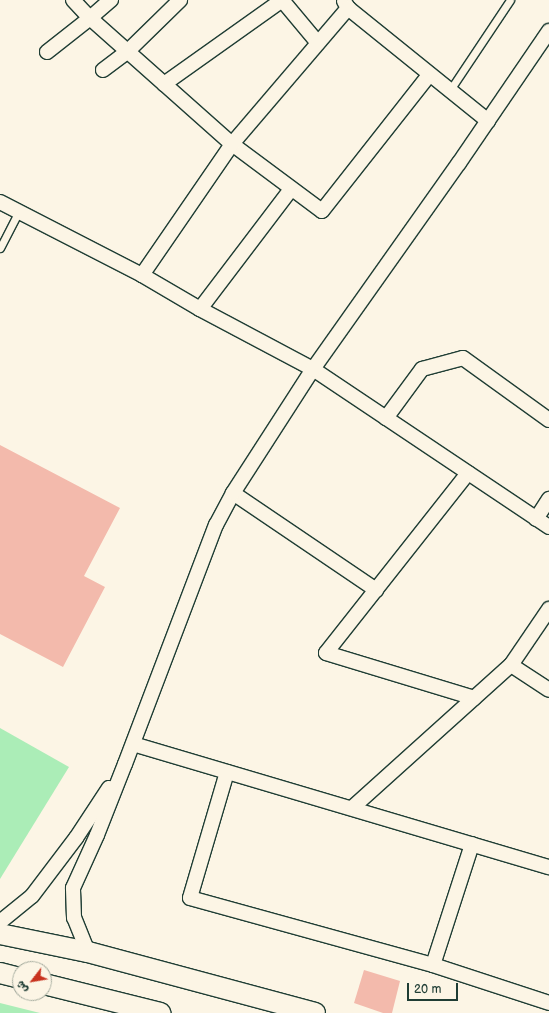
<!DOCTYPE html>
<html>
<head>
<meta charset="utf-8">
<style>
	body { margin:0 }
	#map { position:relative; width:549px; height:1013px; overflow:hidden; background:#fcf5e5; font-family:"Balsamiq Sans","Playpen Sans Arabic",sans-serif }
	div>[style] { position:absolute }
	.green>* { inset:0; background:#abedb7 }
	.building>* { inset:0; background:#f3baac }
	.roads { filter:drop-shadow(1px 0 #1f3d34) drop-shadow(-1px 0 #1f3d34) drop-shadow(0 1px #1f3d34) drop-shadow(0 -1px #1f3d34) }
	.lane>* { height:7px; margin:-3.5px; padding:0 3.5px; transform-origin:3.5px; border-radius:3.5px; background:#fcf5e5 }
	.street>* { height:14px; margin:-7px; padding:0 7px; transform-origin:7px; border-radius:7px; background:#fcf5e5 }
	.secondary>* { height:20px; margin:-10px; padding:0 10px; transform-origin:10px; border-radius:10px; background:#fcf5e5 }
	span { translate:-50% -50%; white-space:nowrap; text-align:center; line-height:1.15; -webkit-text-stroke:3.5px #fcf5e5; paint-order:stroke }
	.north { position:absolute; left:12px; top:961px; width:40px; height:40px; box-sizing:border-box; background:#fcf5e5; border:1px solid #a4ab9e; border-radius:50%; rotate:239deg; font-size:11px; font-weight:700; line-height:16px; text-align:center; color:#1f3d34 }
	.north::after { content:''; display:block; margin:auto; width:14px; height:18px; background:#c8321e; clip-path:polygon(50% 0,100% 100%,50% 72%,0 100%) }
	.scale { position:absolute; left:407px; top:983px; width:51px; height:18px; box-sizing:border-box; border:2px solid #1f3d34; border-top:0; padding-left:5px; font-size:12px; line-height:14px; white-space:nowrap; color:#1f3d34; -webkit-text-stroke:3px #fcf5e5; paint-order:stroke }
</style>
</head>
<body>
<div id="map">
	<div class="green">
		<i style="clip-path:polygon(0 728px,69px 767px,0 879px)"></i>
		<i style="clip-path:polygon(0 1003px,40px 1013px,0 1013px)"></i>
	</div>
	<div class="building">
		<i style="clip-path:polygon(0 445px,120px 508px,84px 576px,105px 587px,63px 667px,0 634px)"></i>
		<i style="clip-path:polygon(364px 970px,400px 981px,392px 1013px,383px 1013px,354px 1003px)"></i>
	</div>
	<div class="roads">
		<div class="lane">
			<i style="left:450px;top:90px;width:108px;rotate:-56.3deg"></i>
			<i style="left:0;top:248px;width:42px;rotate:-62.8deg"></i>
		</div>
		<div class="street">
			<i style="left:73px;top:0;width:25px;rotate:47deg"></i>
			<i style="left:90px;top:18px;width:190px;rotate:41.6deg"></i>
			<i style="left:232px;top:144px;width:112px;rotate:36.7deg"></i>
			<i style="left:322px;top:211px;width:173px;rotate:-51.8deg"></i>
			<i style="left:282px;top:0;width:56px;rotate:50.1deg"></i>
			<i style="left:344px;top:1px;width:8px;rotate:60deg"></i>
			<i style="left:348px;top:8px;width:180px;rotate:38.9deg"></i>
			<i style="left:47px;top:52px;width:55px;rotate:-38.3deg"></i>
			<i style="left:90px;top:18px;width:28px;rotate:-41deg"></i>
			<i style="left:103px;top:70px;width:31px;rotate:-37deg"></i>
			<i style="left:128px;top:51px;width:73px;rotate:-44.4deg"></i>
			<i style="left:164px;top:84px;width:145px;rotate:-35.4deg"></i>
			<i style="left:0;top:202px;width:160px;rotate:27.2deg"></i>
			<i style="left:142px;top:275px;width:67px;rotate:30.4deg"></i>
			<i style="left:200px;top:309px;width:128px;rotate:28deg"></i>
			<i style="left:313px;top:369px;width:284px;rotate:33.8deg"></i>
			<i style="left:142px;top:275px;width:159px;rotate:-55.5deg"></i>
			<i style="left:232px;top:144px;width:179px;rotate:-49.5deg"></i>
			<i style="left:200px;top:309px;width:151px;rotate:-52.8deg"></i>
			<i style="left:386px;top:418px;width:61px;rotate:-53.7deg"></i>
			<i style="left:422px;top:369px;width:42px;rotate:-15deg"></i>
			<i style="left:463px;top:358px;width:106px;rotate:35.8deg"></i>
			<i style="left:468px;top:473px;width:229px;rotate:128.3deg"></i>
			<i style="left:326px;top:653px;width:155px;rotate:16.9deg"></i>
			<i style="left:233px;top:493px;width:173px;rotate:34.1deg"></i>
			<i style="left:536px;top:519px;width:24px;rotate:-57deg"></i>
			<i style="left:511px;top:665px;width:45px;rotate:33.3deg"></i>
			<i style="left:133px;top:744px;width:434px;rotate:16.5deg"></i>
			<i style="left:227px;top:772px;width:131px;rotate:106.4deg"></i>
			<i style="left:190px;top:898px;width:252px;rotate:15.4deg"></i>
			<i style="left:433px;top:965px;width:122px;rotate:18.1deg"></i>
			<i style="left:352px;top:808px;width:214px;rotate:-42deg"></i>
			<i style="left:511px;top:665px;width:68px;rotate:-55.8deg"></i>
			<i style="left:0;top:922px;width:41px;rotate:-39.1deg"></i>
			<i style="left:32px;top:896px;width:73px;rotate:-52.8deg"></i>
			<i style="left:76px;top:838px;width:60px;rotate:-56.6deg"></i>
			<i style="left:88px;top:952px;width:37px;rotate:-112deg"></i>
			<i style="left:74px;top:918px;width:30px;rotate:-92deg"></i>
			<i style="left:73px;top:888px;width:58px;rotate:-65.6deg"></i>
			<i style="left:97px;top:835px;width:76px;rotate:-68.5deg"></i>
			<i style="left:125px;top:764px;width:256px;rotate:-69.2deg"></i>
			<i style="left:216px;top:525px;width:36px;rotate:-62deg"></i>
			<i style="left:233px;top:493px;width:148px;rotate:-57.2deg"></i>
			<i style="left:313px;top:369px;width:252px;rotate:-54.7deg"></i>
			<i style="left:459px;top:163px;width:160px;rotate:-55.7deg"></i>
			<i style="left:433px;top:965px;width:127px;rotate:-72.1deg"></i>
		</div>
		<div class="secondary">
			<i style="left:0;top:934px;width:90px;rotate:11.6deg"></i>
			<i style="left:88px;top:952px;width:235px;rotate:15deg"></i>
			<i style="left:0;top:973px;width:21px;rotate:14deg"></i>
			<i style="left:44px;top:984px;width:120px;rotate:14deg"></i>
		</div>
	</div>
	<div class="north">ش</div>
	<div class="scale">20 m</div>
</div>
</body>
</html>
